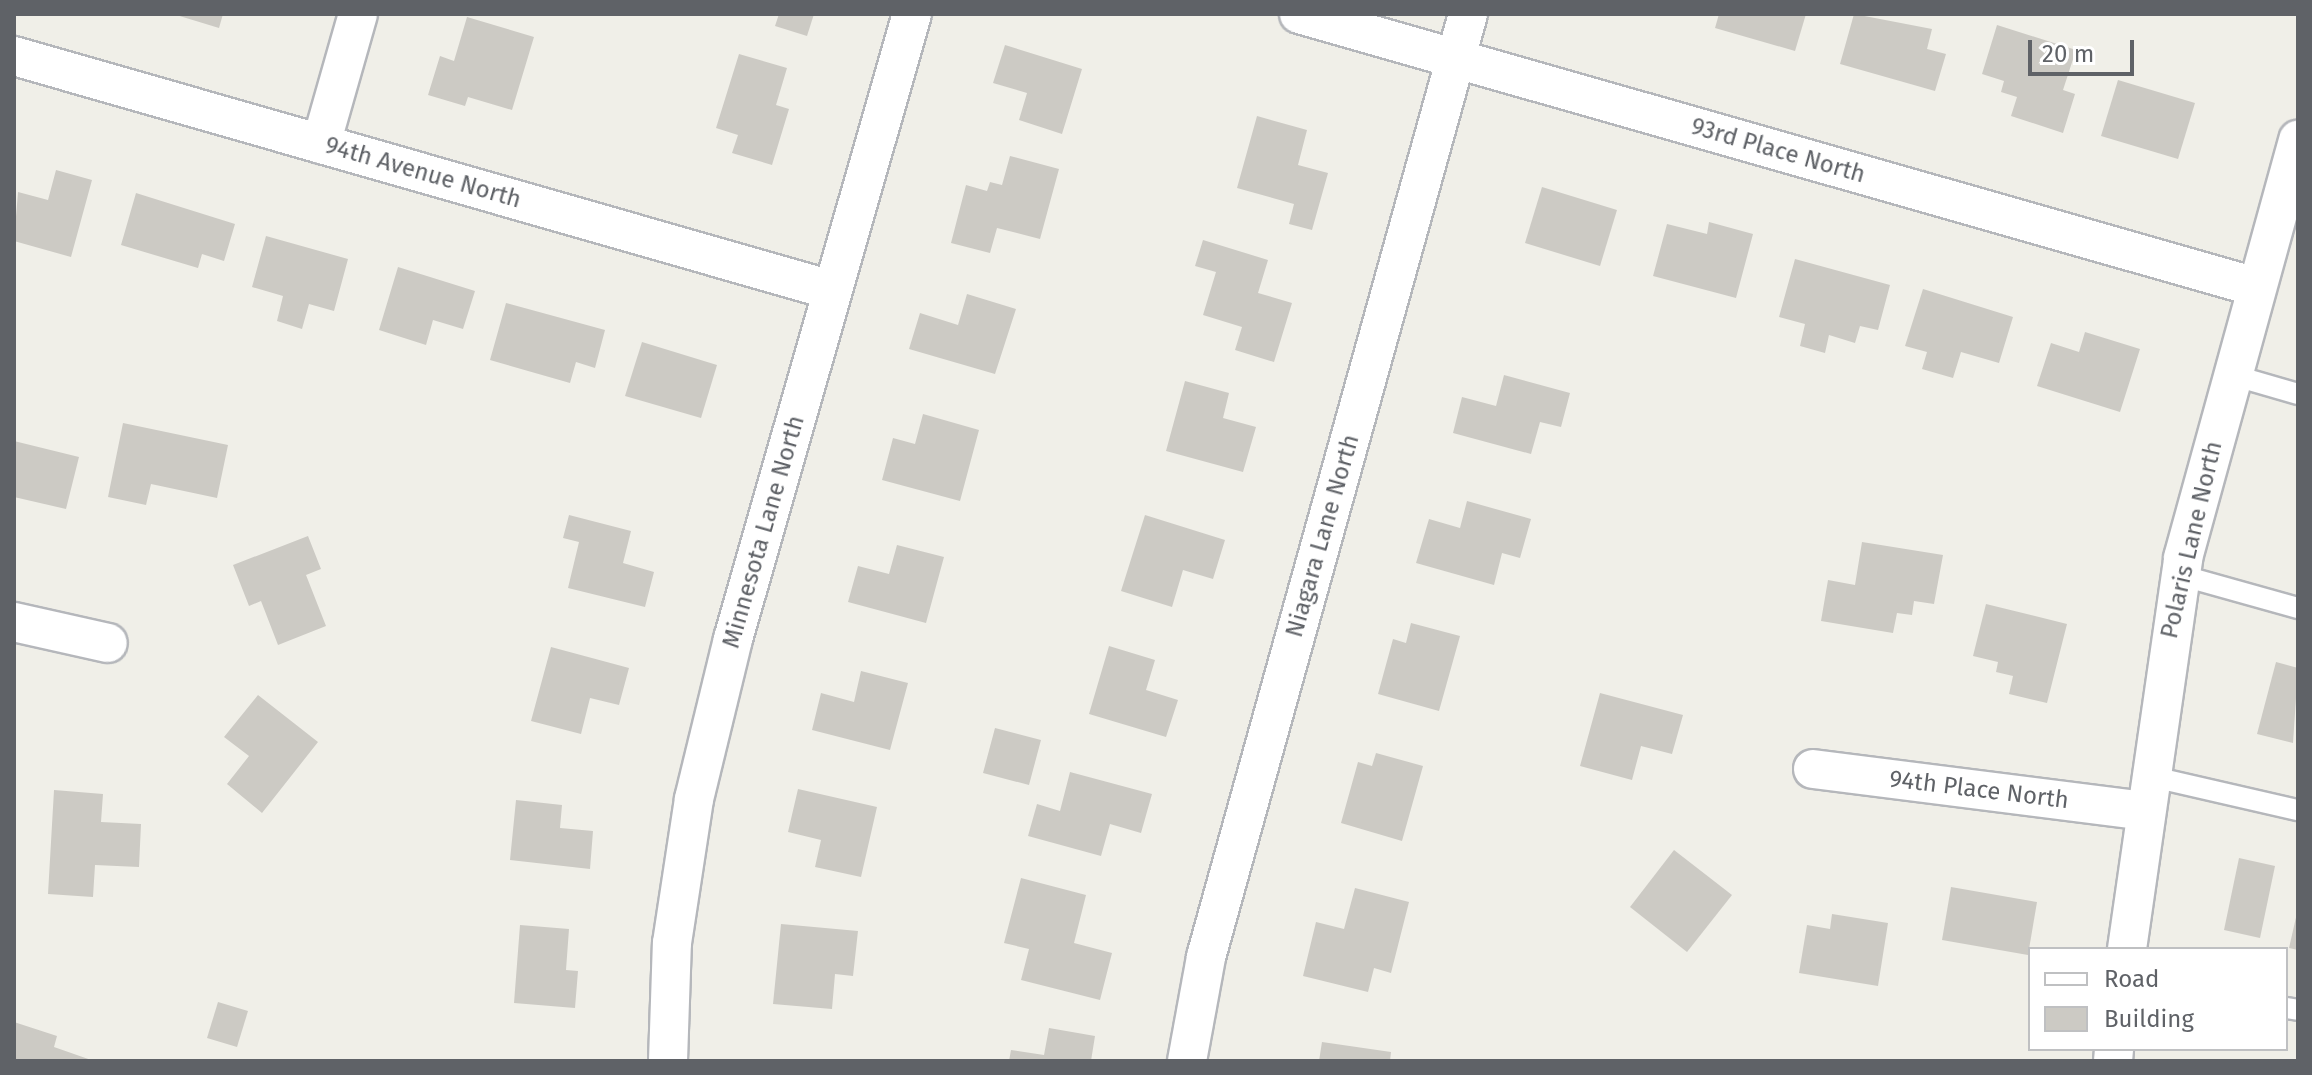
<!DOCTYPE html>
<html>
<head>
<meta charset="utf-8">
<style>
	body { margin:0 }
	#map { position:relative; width:2312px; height:1075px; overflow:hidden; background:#f0efe8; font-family:"Fira Sans",sans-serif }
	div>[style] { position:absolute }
	.building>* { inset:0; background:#cccac4 }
	.roads { filter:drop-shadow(2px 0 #b5b7bb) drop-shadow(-2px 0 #b5b7bb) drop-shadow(0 2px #b5b7bb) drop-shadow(0 -2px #b5b7bb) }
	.service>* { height:20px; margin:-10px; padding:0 10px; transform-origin:10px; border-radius:10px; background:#fff }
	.minor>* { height:38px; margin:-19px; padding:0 19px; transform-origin:19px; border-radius:19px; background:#fff }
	span { translate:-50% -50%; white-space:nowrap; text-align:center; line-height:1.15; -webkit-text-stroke:6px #fff; paint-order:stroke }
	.street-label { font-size:24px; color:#5f6267 }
	.frame { position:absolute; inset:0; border:16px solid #5f6267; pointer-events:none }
	.legend { position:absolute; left:2028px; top:947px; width:260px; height:104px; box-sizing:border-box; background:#fff; border:2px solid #bfc0c2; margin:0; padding:10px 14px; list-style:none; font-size:24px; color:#5f6267 }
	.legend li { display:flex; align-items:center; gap:16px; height:40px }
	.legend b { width:40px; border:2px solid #bfc0c2 }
	.scale { position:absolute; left:2028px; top:40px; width:106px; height:36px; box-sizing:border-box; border:4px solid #5f6267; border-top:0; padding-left:10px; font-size:24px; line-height:28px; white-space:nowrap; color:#5f6267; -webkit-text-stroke:6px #fff; paint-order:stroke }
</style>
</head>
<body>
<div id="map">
	<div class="building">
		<i style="clip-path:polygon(173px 14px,223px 14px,219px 28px)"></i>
		<i style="clip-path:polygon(779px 14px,814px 14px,807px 36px,775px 26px)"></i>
		<i style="clip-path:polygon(1719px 14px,1806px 14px,1795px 51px,1715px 28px)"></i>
		<i style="clip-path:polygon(1854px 14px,1932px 29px,1927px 49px,1946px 54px,1935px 91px,1840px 64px)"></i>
		<i style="clip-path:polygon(467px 17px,534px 37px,512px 110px,468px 97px,465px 106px,428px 95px,440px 56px,454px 61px)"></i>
		<i style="clip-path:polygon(1997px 25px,2076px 50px,2063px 90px,2075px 94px,2063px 133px,2011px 116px,2017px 97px,2001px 92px,2004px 81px,1982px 74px)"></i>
		<i style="clip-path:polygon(1005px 45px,1082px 69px,1062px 134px,1019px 120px,1027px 93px,993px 83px)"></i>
		<i style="clip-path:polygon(739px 54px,787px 68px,776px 105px,789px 109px,772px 165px,732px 153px,738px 135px,716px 128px)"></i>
		<i style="clip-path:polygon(2118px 80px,2195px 103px,2178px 159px,2101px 136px)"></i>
		<i style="clip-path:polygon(1257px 116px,1307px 130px,1298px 165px,1328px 173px,1312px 230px,1289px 224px,1294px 204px,1237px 188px)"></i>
		<i style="clip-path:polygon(1010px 156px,1059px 169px,1040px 239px,997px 228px,990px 253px,951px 243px,966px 185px,987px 191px,990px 182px,1002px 185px)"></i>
		<i style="clip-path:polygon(56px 170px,92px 180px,71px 257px,14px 241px,18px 192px,48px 200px)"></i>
		<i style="clip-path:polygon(1542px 187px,1617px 210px,1600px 266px,1525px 243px)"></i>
		<i style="clip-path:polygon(136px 193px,235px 224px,224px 261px,202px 254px,198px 268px,121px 245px)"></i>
		<i style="clip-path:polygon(1709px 222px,1753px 234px,1736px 298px,1653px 276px,1667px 224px,1707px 234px)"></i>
		<i style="clip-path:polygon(266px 236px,348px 259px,334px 311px,309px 304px,302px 329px,277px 321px,283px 296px,252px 287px)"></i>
		<i style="clip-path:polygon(1203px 240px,1268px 260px,1258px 293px,1292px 303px,1274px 362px,1235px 350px,1242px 327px,1203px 315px,1216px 272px,1195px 266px)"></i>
		<i style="clip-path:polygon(1795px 259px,1890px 285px,1878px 330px,1860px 326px,1855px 343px,1829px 335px,1825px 353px,1800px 346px,1805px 324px,1779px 317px)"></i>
		<i style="clip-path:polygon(398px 267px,475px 291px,463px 329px,433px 320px,426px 345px,379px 330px)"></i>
		<i style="clip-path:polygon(1923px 289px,2013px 317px,1999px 363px,1961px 352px,1953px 378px,1922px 369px,1927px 352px,1905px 346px)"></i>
		<i style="clip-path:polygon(967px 294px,1016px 309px,995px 374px,909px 349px,920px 313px,958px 325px)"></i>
		<i style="clip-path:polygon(506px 303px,605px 330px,595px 368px,576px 362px,570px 383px,490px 360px)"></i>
		<i style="clip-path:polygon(2085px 332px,2140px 349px,2120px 412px,2037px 386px,2051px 343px,2079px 352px)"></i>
		<i style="clip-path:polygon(642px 342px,717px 365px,701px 418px,625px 396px)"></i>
		<i style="clip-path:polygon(1504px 375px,1570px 393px,1561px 427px,1540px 422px,1531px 454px,1453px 433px,1462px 397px,1496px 406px)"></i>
		<i style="clip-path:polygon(1185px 381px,1229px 393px,1223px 418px,1256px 427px,1243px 472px,1166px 451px)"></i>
		<i style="clip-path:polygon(923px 414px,979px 430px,960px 501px,882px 480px,893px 438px,915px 444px)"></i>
		<i style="clip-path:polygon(123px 423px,228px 445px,217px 498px,151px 484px,146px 505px,108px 497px)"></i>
		<i style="clip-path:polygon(14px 441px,79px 457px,66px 509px,14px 497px)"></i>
		<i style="clip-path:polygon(1467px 501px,1531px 519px,1520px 558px,1502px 553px,1494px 585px,1416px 563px,1429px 519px,1460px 528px)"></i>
		<i style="clip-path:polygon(569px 515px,631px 531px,623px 563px,654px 572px,645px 607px,568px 588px,579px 542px,563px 538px)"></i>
		<i style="clip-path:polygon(1145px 515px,1225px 540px,1213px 579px,1183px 570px,1172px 607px,1121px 591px)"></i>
		<i style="clip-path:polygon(308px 536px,321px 569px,306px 575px,326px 626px,278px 645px,261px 601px,249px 606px,233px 565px)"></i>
		<i style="clip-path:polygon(1862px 542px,1943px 555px,1934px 604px,1914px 601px,1912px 615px,1897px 613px,1893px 633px,1821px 621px,1828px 580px,1855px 585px)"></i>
		<i style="clip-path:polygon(897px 545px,944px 557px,926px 623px,848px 602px,858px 566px,889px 574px)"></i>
		<i style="clip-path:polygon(1986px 604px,2067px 624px,2047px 703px,2009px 694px,2013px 676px,1996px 672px,1998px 662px,1973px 656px)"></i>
		<i style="clip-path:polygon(1411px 623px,1460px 636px,1439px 711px,1378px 694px,1393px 639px,1406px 643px)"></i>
		<i style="clip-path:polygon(1109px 646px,1155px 660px,1146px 690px,1178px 700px,1166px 737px,1089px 714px)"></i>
		<i style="clip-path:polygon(551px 647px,629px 668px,619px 705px,590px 698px,581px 734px,531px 721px)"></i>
		<i style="clip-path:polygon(2276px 662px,2298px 668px,2293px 743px,2257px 734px)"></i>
		<i style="clip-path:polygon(861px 671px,908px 683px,890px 750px,812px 730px,821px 693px,854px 702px)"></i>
		<i style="clip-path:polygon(1600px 693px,1683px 715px,1672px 754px,1641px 746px,1632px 780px,1580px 766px)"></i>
		<i style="clip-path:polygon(258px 695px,318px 742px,262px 813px,227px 784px,249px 756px,224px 737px)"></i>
		<i style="clip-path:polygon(995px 728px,1041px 740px,1029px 785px,983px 773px)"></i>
		<i style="clip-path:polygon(1376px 753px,1423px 766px,1402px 841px,1341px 823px,1358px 762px,1372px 766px)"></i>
		<i style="clip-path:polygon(1070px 772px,1152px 794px,1141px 833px,1110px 824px,1101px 856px,1028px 836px,1037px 804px,1060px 811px)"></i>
		<i style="clip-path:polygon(798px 789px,877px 807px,861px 877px,815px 867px,821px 840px,788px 832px)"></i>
		<i style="clip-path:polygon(54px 790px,103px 794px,101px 822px,141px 824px,139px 867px,95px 865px,93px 897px,48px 894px)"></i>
		<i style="clip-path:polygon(516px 800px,562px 805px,560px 828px,593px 831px,590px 869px,510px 860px)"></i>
		<i style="clip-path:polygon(1674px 850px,1732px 895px,1687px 952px,1630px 907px)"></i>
		<i style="clip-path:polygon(2239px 858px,2275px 866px,2260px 938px,2224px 930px)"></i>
		<i style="clip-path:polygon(1021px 878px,1086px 895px,1074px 943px,1112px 953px,1100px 1000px,1021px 980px,1029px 949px,1004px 943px)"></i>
		<i style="clip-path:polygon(1951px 887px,2037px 902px,2028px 955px,1942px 940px)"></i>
		<i style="clip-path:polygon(1355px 888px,1409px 902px,1391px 973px,1374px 968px,1368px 992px,1303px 976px,1316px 922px,1344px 929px)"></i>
		<i style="clip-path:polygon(2297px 913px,2298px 913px,2298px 950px,2289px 948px)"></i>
		<i style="clip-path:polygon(1832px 914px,1888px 923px,1878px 986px,1799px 973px,1807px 925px,1830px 929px)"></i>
		<i style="clip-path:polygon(781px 924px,858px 931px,853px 976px,835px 974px,832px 1009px,773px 1004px)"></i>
		<i style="clip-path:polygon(520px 925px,569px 929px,566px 970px,578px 971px,575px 1008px,514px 1003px)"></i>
		<i style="clip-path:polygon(218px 1002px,248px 1011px,237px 1047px,207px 1038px)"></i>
		<i style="clip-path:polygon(14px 1022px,57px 1036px,54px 1047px,94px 1061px,14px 1061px)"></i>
		<i style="clip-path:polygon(1049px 1028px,1095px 1036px,1091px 1061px,1009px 1061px,1011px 1050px,1044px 1055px)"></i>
		<i style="clip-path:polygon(1322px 1042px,1391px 1052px,1390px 1061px,1319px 1061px)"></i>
	</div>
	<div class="roads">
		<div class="service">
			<i style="left:2232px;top:375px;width:69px;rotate:16.1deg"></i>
			<i style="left:2180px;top:575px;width:123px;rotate:15.6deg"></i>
			<i style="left:2149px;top:776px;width:153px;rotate:12.9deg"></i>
			<i style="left:2286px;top:1008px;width:12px;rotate:9deg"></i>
		</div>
		<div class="minor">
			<i style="left:1299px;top:14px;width:995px;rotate:15.92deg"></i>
			<i style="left:14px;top:56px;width:850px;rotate:15.98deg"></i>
			<i style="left:321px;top:144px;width:135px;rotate:-74.1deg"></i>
			<i style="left:14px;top:622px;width:96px;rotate:12.6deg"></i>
			<i style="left:1813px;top:769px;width:335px;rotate:7.2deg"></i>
			<i style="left:2127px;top:949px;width:395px;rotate:-81.8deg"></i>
			<i style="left:2183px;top:558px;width:434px;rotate:-74.6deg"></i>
			<i style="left:668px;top:1061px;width:118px;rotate:-88.1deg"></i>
			<i style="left:672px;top:943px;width:146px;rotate:-81.3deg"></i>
			<i style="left:694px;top:799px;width:165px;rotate:-76.3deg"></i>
			<i style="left:733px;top:639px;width:650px;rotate:-74.02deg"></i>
			<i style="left:1187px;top:1061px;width:106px;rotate:-79.6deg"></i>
			<i style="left:1206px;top:957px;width:979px;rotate:-74.47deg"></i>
			<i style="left:2113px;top:1061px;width:12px;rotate:-85deg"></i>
		</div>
	</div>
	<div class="street-label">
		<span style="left:1778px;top:151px;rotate:16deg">93rd Place North</span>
		<span style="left:423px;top:173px;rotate:16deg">94th Avenue North</span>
		<span style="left:764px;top:532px;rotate:-74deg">Minnesota Lane North</span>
		<span style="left:1323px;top:536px;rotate:-74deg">Niagara Lane North</span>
		<span style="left:2192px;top:540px;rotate:-77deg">Polaris Lane North</span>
		<span style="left:1979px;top:790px;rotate:7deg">94th Place North</span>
	</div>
	<div class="frame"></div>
	<ul class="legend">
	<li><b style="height:10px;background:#fff"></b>Road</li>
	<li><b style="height:22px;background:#cccac4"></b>Building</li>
	</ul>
	<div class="scale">20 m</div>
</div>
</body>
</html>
